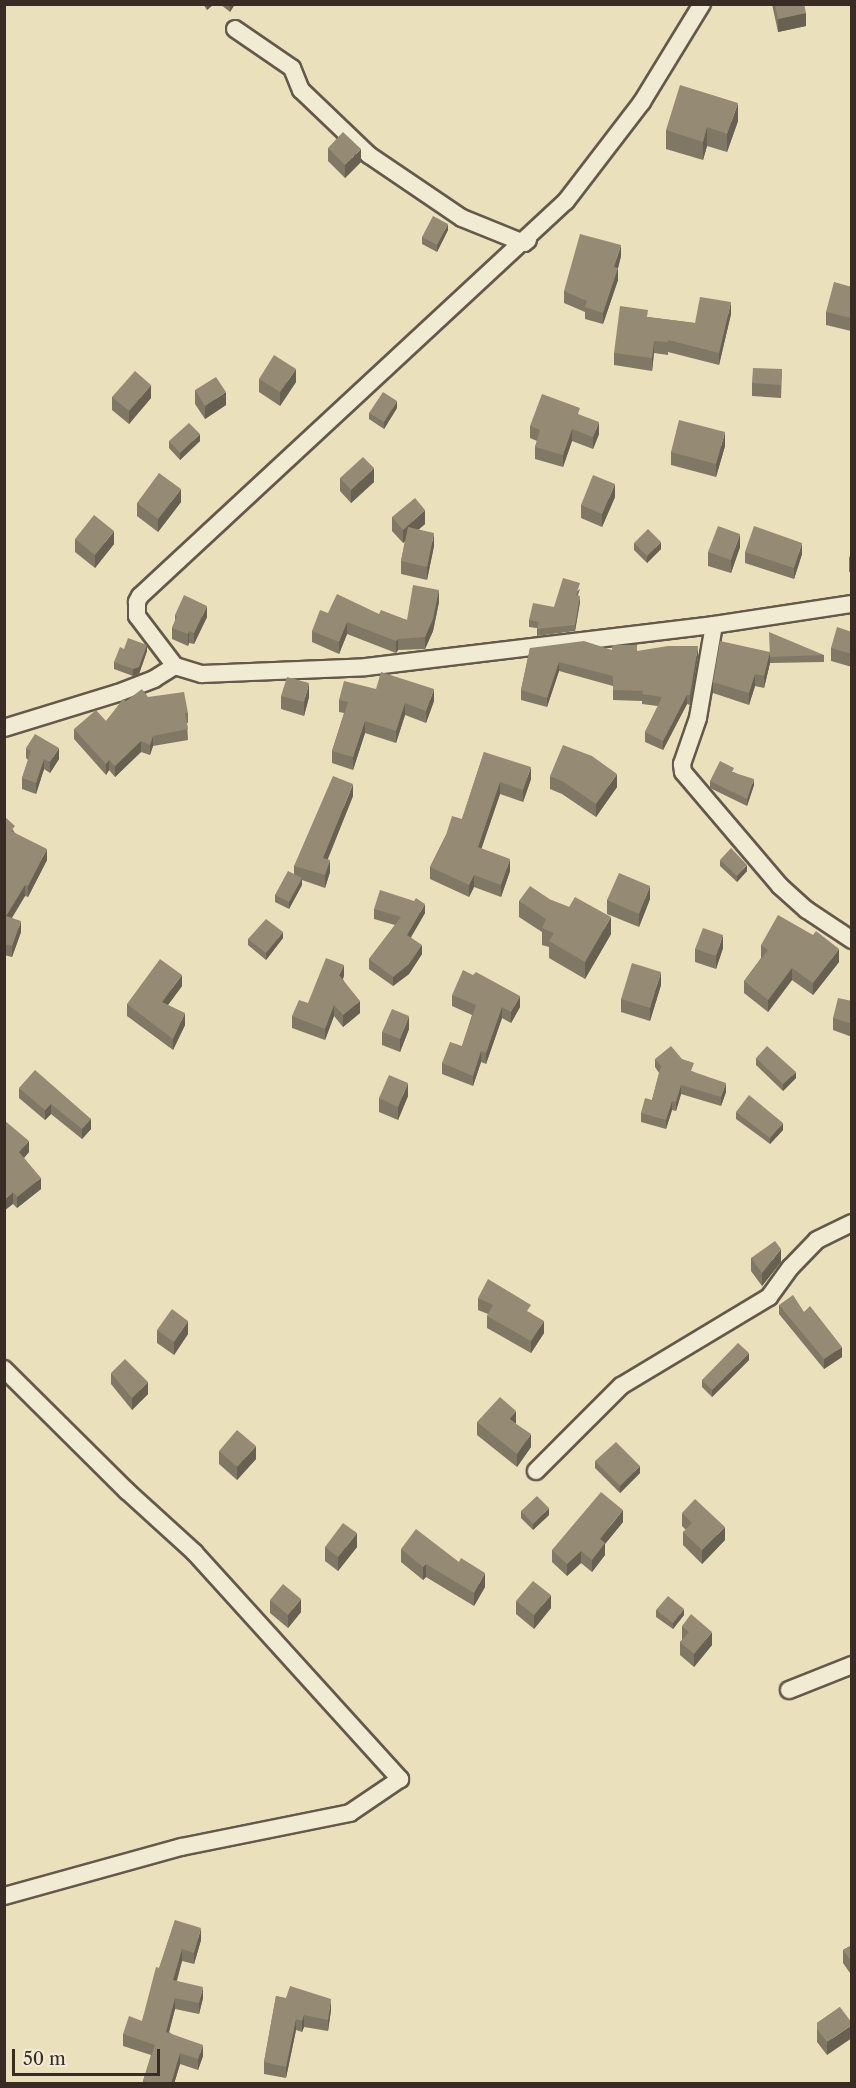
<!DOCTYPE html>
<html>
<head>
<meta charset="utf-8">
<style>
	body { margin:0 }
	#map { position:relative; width:856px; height:2088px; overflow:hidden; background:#ebe0bc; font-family:"Libre Caslon Text",serif }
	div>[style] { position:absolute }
	.roads { filter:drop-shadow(2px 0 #65594b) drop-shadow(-2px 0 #65594b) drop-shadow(0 2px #65594b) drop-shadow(0 -2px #65594b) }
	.street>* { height:16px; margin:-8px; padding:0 8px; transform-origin:8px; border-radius:8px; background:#f2ebd3 }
	.wall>* { inset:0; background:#807764 }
	.shaded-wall>* { inset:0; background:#686151 }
	.building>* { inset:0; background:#958a74 }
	span { translate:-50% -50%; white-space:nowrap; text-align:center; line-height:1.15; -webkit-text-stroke:4.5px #f2ebd3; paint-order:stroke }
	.frame { position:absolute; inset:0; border:6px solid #382c25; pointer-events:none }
	.scale { position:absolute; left:12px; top:2049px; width:148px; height:27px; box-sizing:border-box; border:3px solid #382c25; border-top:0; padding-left:8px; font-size:18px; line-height:21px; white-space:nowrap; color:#382c25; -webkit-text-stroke:4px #f2ebd3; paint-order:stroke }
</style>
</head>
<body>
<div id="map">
	<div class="roads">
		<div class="street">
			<i style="left:702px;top:4px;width:115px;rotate:121.5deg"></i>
			<i style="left:642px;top:102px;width:125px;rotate:127.5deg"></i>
			<i style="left:566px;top:201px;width:581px;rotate:137.16deg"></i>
			<i style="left:140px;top:596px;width:7px;rotate:117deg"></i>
			<i style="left:137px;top:602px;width:14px;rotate:90deg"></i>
			<i style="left:137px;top:616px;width:63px;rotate:52.8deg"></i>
			<i style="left:175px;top:666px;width:28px;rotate:17deg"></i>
			<i style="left:202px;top:674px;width:164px;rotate:-2.4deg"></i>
			<i style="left:366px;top:667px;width:351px;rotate:-6.9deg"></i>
			<i style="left:714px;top:625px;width:140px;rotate:-8.7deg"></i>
			<i style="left:235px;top:29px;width:69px;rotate:34.4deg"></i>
			<i style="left:292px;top:68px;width:24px;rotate:68deg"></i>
			<i style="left:301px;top:90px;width:94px;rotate:43.7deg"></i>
			<i style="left:369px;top:155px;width:112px;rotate:34.1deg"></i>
			<i style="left:462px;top:218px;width:67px;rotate:22deg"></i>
			<i style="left:524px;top:243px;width:5px;rotate:-37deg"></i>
			<i style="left:714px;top:625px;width:94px;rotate:99.8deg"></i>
			<i style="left:698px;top:718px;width:49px;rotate:109.2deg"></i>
			<i style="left:682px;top:764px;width:8px;rotate:83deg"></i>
			<i style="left:683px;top:772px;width:150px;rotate:49.6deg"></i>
			<i style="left:780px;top:886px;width:36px;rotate:42deg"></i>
			<i style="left:807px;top:910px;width:54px;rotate:33.7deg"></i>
			<i style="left:4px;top:728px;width:119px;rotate:-17.1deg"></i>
			<i style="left:118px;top:693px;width:39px;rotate:-21deg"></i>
			<i style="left:154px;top:679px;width:25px;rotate:-32deg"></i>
			<i style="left:4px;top:1369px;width:173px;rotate:44.8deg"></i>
			<i style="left:127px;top:1491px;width:91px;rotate:42.3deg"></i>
			<i style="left:194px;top:1552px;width:307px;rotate:47.8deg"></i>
			<i style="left:400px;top:1779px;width:60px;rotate:145.8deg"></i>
			<i style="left:350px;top:1813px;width:172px;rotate:168.6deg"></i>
			<i style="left:181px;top:1847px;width:184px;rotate:164.5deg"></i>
			<i style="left:536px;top:1471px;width:120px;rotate:-45deg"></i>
			<i style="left:621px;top:1386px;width:173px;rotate:-31deg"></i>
			<i style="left:769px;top:1297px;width:37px;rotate:-54deg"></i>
			<i style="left:791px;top:1267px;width:37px;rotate:-46deg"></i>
			<i style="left:817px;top:1240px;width:39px;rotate:-26deg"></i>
			<i style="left:789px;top:1690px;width:68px;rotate:-21.6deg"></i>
		</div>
	</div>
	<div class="wall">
		<i style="clip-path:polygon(203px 4px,214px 4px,207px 10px)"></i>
		<i style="clip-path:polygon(220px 4px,235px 4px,230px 12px)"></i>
		<i style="clip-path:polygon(772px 4px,804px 4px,806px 26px,778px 32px)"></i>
		<i style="clip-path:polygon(738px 121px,727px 152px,707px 146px,703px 160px,666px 149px,666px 130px)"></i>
		<i style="clip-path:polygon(328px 148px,361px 162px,345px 178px,328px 161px)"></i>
		<i style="clip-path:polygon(448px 230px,437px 252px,422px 244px,422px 237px)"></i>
		<i style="clip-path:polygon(621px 256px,618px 268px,618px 280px,603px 324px,585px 319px,585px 312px,564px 303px,564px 291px)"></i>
		<i style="clip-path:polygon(852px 287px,852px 327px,851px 331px,826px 325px,826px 312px)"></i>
		<i style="clip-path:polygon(731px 314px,719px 365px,668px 352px,668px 355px,654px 353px,652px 371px,614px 365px,614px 353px,648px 317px,695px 323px)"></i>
		<i style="clip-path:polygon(782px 369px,781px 398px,752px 396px,752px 383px)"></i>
		<i style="clip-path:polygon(259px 379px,296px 382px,280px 406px,259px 392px)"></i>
		<i style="clip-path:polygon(195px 390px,226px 405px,205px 419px,195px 404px)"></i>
		<i style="clip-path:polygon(112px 397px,151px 398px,129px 424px,112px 410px)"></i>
		<i style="clip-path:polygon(397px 408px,384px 429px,369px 419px,369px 413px)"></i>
		<i style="clip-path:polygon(580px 415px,599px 434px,593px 449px,572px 441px,563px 467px,535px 459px,535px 447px,537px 441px,530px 438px,530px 426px)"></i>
		<i style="clip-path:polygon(169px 441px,200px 441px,180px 460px,169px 448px)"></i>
		<i style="clip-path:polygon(725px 446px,716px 477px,671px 465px,671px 452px)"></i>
		<i style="clip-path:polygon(340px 478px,374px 482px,351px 503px,340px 491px)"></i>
		<i style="clip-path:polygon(615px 497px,602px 527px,581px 518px,581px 505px)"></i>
		<i style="clip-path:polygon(181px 502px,158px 532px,137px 516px,137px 503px)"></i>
		<i style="clip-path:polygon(392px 517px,425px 524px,418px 530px,434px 546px,427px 580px,401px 574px,401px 561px,405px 541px,403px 543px,392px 531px)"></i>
		<i style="clip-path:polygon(75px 539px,114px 544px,95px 568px,75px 552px)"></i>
		<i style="clip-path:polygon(634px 543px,661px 549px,647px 563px,634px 550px)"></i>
		<i style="clip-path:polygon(740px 547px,731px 573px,708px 566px,708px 552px)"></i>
		<i style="clip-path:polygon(852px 550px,852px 572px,849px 572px,849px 558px)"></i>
		<i style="clip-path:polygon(745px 552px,802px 554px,794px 579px,745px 563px)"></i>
		<i style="clip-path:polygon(580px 589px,578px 595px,580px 602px,575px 631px,537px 636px,537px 628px,529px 627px,529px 620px,554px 607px)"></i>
		<i style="clip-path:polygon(439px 602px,433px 631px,425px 649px,398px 650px,396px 653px,347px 634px,339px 654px,312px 642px,312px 631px,328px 613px,379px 614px,407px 620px)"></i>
		<i style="clip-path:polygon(175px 615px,207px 617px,194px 644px,189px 643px,188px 646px,172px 639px,172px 628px,175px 621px)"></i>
		<i style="clip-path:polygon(852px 632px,852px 667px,831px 661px,831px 648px)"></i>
		<i style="clip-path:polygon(530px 648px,637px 651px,698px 656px,690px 705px,687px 704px,663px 750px,645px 742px,645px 732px,658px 706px,642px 704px,642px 701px,613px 700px,613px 686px,559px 671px,547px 707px,521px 700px,521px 690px)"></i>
		<i style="clip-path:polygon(124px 649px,147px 651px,139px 674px,133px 676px,114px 669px,114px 662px)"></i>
		<i style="clip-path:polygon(769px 652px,824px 655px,824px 662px,770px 663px,764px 688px,755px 686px,749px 705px,713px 693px,713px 682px)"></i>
		<i style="clip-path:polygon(376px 689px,434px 701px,426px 723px,405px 715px,396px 743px,365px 733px,353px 770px,332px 763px,332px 751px,344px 713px,339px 712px,339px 700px)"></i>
		<i style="clip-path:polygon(281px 696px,309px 697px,304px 716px,281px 709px)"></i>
		<i style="clip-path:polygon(148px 697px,188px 713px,188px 723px,187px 723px,188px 740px,153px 746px,150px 755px,141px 752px,115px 777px,109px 770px,106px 775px,74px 739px,74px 729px,106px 721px,126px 701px)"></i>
		<i style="clip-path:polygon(26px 748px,59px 759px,50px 773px,44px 769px,36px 794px,22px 789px,22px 778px,28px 760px,26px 758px)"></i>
		<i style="clip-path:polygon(484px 752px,531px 779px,523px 802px,500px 794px,481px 849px,510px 871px,501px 897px,474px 887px,469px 897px,430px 879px,430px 867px,446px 835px,462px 819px)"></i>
		<i style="clip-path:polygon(734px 772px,754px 785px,747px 806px,710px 788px,710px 781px)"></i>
		<i style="clip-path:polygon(550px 776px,617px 787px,596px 817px,562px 794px,550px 789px)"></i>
		<i style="clip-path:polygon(353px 796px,328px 859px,330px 872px,325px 888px,302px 880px,302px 885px,289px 909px,275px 902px,275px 895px,294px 874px,294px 866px)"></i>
		<i style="clip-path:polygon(4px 816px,15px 833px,47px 860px,28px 897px,25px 896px,12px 918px,21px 932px,12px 957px,4px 955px)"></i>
		<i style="clip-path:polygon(720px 860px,747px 871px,737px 882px,720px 866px)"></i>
		<i style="clip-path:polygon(650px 899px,639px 927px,607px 914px,607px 900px)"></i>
		<i style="clip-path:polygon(551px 900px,569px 907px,611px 934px,585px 979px,549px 958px,549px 947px,542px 945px,542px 932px,519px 917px,519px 901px)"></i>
		<i style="clip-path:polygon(374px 909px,425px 913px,411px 937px,422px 954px,409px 974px,393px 986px,369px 969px,369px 959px,395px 925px,374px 919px)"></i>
		<i style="clip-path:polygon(283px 938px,266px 960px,248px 945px,248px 939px)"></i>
		<i style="clip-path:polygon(761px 945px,839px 962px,813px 995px,792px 980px,768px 1012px,744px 993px,744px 981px,761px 958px)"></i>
		<i style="clip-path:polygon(723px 948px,716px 969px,695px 962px,695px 949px)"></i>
		<i style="clip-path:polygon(344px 976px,343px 979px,360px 1013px,343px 1027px,334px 1016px,325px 1040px,292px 1028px,292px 1016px,308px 1003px)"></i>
		<i style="clip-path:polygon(661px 985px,650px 1021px,621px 1012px,621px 999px)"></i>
		<i style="clip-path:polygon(182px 986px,168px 1005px,185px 1025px,173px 1050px,127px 1016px,127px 1004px)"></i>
		<i style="clip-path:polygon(452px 995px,520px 1007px,511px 1023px,502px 1018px,486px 1064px,481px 1062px,473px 1086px,442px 1074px,442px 1063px,462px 1046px,472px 1015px,452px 1006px)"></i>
		<i style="clip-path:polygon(852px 1001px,852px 1037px,833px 1030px,833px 1018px)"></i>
		<i style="clip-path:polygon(409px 1029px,400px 1052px,382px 1045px,382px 1032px)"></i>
		<i style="clip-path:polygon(756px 1058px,796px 1078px,783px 1091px,756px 1065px)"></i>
		<i style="clip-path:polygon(655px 1059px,694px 1072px,726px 1092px,721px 1106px,681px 1094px,676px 1111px,672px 1110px,666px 1129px,641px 1122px,641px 1113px,652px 1100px,659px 1073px,655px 1067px)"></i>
		<i style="clip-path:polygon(19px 1088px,91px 1119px,91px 1129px,82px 1139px,51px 1114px,45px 1120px,19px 1098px)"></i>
		<i style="clip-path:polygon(408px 1096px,398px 1120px,379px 1112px,379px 1098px)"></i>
		<i style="clip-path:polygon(736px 1112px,783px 1130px,770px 1144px,736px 1119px)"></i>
		<i style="clip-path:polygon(4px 1120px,29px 1152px,24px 1158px,41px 1189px,17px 1208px,13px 1204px)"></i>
		<i style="clip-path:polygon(751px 1258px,781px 1262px,762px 1286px,751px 1271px)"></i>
		<i style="clip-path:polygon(478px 1298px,531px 1313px,544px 1333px,531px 1353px,487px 1328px,487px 1316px,488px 1314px,478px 1310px)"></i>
		<i style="clip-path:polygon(779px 1305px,804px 1312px,842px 1357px,824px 1369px,779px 1314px)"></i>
		<i style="clip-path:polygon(157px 1330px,188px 1334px,174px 1355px,157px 1343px)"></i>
		<i style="clip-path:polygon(749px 1360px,712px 1397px,702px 1387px,702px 1380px)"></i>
		<i style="clip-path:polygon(111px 1373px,148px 1394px,132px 1410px,111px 1384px)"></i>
		<i style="clip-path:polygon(477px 1422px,516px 1424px,531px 1447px,517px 1467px,477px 1435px)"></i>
		<i style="clip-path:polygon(219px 1451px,256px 1459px,237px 1480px,219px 1464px)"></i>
		<i style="clip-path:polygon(595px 1461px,640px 1473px,620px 1493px,595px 1468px)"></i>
		<i style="clip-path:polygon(521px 1511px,549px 1515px,533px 1530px,521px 1518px)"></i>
		<i style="clip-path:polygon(682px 1513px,725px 1540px,702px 1564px,683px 1545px,683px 1532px,686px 1530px,682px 1526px)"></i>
		<i style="clip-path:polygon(623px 1522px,605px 1544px,605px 1555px,592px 1572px,581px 1563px,567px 1576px,552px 1562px,552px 1550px)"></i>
		<i style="clip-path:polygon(325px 1547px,357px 1547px,338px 1571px,325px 1561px)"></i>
		<i style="clip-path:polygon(401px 1549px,485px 1587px,474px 1606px,426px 1577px,423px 1580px,401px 1562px)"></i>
		<i style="clip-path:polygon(270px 1600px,301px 1612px,288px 1628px,270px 1613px)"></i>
		<i style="clip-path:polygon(516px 1601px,551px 1608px,534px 1629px,516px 1614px)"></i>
		<i style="clip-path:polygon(656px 1610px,684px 1615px,673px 1629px,656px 1617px)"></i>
		<i style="clip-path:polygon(682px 1626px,712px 1645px,694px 1667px,680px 1655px,680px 1642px,682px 1640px)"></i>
		<i style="clip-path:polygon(175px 1920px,201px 1940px,194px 1964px,182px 1961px,177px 1981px,203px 1998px,199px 2014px,175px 2009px,169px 2032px,203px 2056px,198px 2070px,180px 2064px,174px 2084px,143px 2084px,143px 2081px,151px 2055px,123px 2046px,123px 2034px,142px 2021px)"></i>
		<i style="clip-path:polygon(852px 1945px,852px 1976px,843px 1963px,843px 1950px)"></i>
		<i style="clip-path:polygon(276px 1996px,331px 2010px,328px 2031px,304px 2027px,302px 2032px,296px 2030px,286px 2078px,264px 2074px,264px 2062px)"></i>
		<i style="clip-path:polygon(840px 2007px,827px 2055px,817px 2042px,817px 2023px)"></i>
	</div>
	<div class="shaded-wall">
		<i style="clip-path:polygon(207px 4px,214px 4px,207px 10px)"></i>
		<i style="clip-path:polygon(230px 4px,235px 4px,230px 12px)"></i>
		<i style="clip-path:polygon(806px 13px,806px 26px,778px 32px,778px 19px)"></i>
		<i style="clip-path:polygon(738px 103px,738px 121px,727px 152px,727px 134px)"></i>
		<i style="clip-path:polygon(707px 127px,707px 146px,703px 160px,703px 142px)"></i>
		<i style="clip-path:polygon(361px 149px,361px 162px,345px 178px,345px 165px)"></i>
		<i style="clip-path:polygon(448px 224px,448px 230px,437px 252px,437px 245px)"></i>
		<i style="clip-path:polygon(621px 245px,621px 256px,618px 268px,618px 280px,603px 324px,603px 313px,614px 267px)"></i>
		<i style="clip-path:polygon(731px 302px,731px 314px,719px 365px,719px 353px)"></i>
		<i style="clip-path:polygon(654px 341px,654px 353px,652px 371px,652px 358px)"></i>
		<i style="clip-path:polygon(296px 369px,296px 382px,280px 406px,280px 392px)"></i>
		<i style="clip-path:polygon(151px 385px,151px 398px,129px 424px,129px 411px)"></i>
		<i style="clip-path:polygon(226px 392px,226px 405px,205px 419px,205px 406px)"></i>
		<i style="clip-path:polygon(397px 401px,397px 408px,384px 429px,384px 422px)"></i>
		<i style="clip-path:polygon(599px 422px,599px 434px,593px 449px,593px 437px)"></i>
		<i style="clip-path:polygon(572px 429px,572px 441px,563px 467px,563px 455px)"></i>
		<i style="clip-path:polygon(725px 432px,725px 446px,716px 477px,716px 464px)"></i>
		<i style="clip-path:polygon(200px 434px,200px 441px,180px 460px,180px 453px)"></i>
		<i style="clip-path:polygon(374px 468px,374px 482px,351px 503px,351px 490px)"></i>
		<i style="clip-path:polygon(615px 484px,615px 497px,602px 527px,602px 514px)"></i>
		<i style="clip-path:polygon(181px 489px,181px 502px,158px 532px,158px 519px)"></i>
		<i style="clip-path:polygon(425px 510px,425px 524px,403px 543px,403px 530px)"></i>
		<i style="clip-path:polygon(114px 531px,114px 544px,95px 568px,95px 555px)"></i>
		<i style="clip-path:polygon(434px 533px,434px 546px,427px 580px,427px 567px)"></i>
		<i style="clip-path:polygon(740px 534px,740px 547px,731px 573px,731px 560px)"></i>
		<i style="clip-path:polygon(661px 542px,661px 549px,647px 563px,647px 556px)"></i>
		<i style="clip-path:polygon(802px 543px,802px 554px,794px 579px,794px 568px)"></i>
		<i style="clip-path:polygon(439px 590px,439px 602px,433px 631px,425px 649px,425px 637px)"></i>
		<i style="clip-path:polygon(580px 596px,580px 602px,575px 631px,575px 625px)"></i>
		<i style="clip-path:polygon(207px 606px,207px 617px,194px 644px,194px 633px)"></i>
		<i style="clip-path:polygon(347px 622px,347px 634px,339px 654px,339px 642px)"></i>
		<i style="clip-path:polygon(189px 631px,189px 643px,188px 646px,188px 634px)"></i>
		<i style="clip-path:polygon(398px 639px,398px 650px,396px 653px,396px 641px)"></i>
		<i style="clip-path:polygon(147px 645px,147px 651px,139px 674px,133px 676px,133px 669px)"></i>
		<i style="clip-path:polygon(698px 646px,698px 656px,690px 705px,690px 695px)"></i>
		<i style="clip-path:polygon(770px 652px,770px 663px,764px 688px,764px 676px)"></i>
		<i style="clip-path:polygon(559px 662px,559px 671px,547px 707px,547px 698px)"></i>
		<i style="clip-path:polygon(755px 674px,755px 686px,749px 705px,749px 693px)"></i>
		<i style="clip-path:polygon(309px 683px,309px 697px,304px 716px,304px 702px)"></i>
		<i style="clip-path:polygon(434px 689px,434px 701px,426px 723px,426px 711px)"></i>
		<i style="clip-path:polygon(687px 695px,687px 704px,663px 750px,663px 741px)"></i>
		<i style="clip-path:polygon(405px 703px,405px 715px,396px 743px,396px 731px)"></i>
		<i style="clip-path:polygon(365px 721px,365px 733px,353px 770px,353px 757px)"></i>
		<i style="clip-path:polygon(153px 736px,153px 746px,150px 755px,150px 745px)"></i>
		<i style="clip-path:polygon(141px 741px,141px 752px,115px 777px,115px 766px)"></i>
		<i style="clip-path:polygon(59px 748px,59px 759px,50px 773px,50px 762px)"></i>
		<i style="clip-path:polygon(44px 759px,44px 769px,36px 794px,36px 783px)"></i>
		<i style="clip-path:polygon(109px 760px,109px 770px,106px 775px,106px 764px)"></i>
		<i style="clip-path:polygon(531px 767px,531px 779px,523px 802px,523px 790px)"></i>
		<i style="clip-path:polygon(617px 774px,617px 787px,596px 817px,596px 804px)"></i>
		<i style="clip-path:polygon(754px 779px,754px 785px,747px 806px,747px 799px)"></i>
		<i style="clip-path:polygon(500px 782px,500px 794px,478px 859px,478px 847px)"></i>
		<i style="clip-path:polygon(353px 784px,353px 796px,323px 870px,323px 858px)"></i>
		<i style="clip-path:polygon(47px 849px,47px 860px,28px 897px,28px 886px)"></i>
		<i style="clip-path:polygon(510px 859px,510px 871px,501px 897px,501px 885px)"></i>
		<i style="clip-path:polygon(330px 860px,330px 872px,325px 888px,325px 875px)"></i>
		<i style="clip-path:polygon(747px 865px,747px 871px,737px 882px,737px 876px)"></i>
		<i style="clip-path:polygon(474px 875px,474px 887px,469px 897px,469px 885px)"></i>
		<i style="clip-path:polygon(302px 878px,302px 885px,289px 909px,289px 902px)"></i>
		<i style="clip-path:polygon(25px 885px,25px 896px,6px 927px,6px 916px)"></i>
		<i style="clip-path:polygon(650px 886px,650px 899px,639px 927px,639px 914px)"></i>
		<i style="clip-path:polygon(425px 904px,425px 913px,407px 944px,407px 935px)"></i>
		<i style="clip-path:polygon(611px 917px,611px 934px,585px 979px,585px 962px)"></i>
		<i style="clip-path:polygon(21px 921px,21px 932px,12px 957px,12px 946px)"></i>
		<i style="clip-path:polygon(283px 932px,283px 938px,266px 960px,266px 953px)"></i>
		<i style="clip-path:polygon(723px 935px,723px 948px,716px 969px,716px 956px)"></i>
		<i style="clip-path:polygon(422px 945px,422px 954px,409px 974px,393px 986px,393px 977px)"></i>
		<i style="clip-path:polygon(839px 949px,839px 962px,813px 995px,813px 983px)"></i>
		<i style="clip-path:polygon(344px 965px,344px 976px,339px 987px,339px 975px)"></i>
		<i style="clip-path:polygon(792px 968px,792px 980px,768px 1012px,768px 1000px)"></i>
		<i style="clip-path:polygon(661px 972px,661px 985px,650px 1021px,650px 1008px)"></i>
		<i style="clip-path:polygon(182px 975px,182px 986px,162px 1013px,162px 1002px)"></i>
		<i style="clip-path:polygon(520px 996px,520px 1007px,511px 1023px,511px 1012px)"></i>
		<i style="clip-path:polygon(360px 1001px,360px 1013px,343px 1027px,343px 1015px)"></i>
		<i style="clip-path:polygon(334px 1005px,334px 1016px,325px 1040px,325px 1029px)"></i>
		<i style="clip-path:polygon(502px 1007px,502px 1018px,486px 1064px,486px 1053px)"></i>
		<i style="clip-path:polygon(185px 1013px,185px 1025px,173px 1050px,173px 1039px)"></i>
		<i style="clip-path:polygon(409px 1016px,409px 1029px,400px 1052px,400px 1039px)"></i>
		<i style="clip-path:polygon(481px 1051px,481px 1062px,473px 1086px,473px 1076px)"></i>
		<i style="clip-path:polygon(796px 1072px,796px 1078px,783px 1091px,783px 1084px)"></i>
		<i style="clip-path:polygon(408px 1083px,408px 1096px,398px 1120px,398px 1107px)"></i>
		<i style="clip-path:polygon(726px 1083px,726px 1092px,721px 1106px,721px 1097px)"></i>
		<i style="clip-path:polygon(681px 1085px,681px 1094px,676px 1111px,676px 1102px)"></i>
		<i style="clip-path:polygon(672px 1101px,672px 1110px,666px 1129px,666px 1120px)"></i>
		<i style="clip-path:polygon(51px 1104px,51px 1114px,45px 1120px,45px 1110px)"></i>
		<i style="clip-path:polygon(91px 1119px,91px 1129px,82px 1139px,82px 1129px)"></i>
		<i style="clip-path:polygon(783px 1123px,783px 1130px,770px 1144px,770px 1138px)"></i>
		<i style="clip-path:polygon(29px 1141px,29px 1152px,19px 1163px,19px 1152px)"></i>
		<i style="clip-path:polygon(41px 1178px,41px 1189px,17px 1208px,17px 1197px)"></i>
		<i style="clip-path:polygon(13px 1192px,13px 1204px,4px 1211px,4px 1200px)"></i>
		<i style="clip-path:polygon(781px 1249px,781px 1262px,762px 1286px,762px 1273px)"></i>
		<i style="clip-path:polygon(188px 1321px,188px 1334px,174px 1355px,174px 1342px)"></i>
		<i style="clip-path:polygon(544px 1321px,544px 1333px,531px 1353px,531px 1341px)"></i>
		<i style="clip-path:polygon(842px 1347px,842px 1357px,824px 1369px,824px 1359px)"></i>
		<i style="clip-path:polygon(749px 1353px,749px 1360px,712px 1397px,712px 1390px)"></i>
		<i style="clip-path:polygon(148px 1382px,148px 1394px,132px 1410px,132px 1398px)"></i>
		<i style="clip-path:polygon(516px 1411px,516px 1424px,509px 1419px)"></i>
		<i style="clip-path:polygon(531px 1434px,531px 1447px,517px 1467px,517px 1454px)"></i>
		<i style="clip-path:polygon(256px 1446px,256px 1459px,237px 1480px,237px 1467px)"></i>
		<i style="clip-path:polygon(640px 1466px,640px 1473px,620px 1493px,620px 1486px)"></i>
		<i style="clip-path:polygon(549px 1508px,549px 1515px,533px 1530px,533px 1524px)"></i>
		<i style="clip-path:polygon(623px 1510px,623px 1522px,605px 1544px,605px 1555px,592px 1572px,592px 1560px,600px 1539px)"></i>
		<i style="clip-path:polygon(725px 1527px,725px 1540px,702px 1564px,702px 1550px)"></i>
		<i style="clip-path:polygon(357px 1533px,357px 1547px,338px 1571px,338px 1557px)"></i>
		<i style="clip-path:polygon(581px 1551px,581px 1563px,567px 1576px,567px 1564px)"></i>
		<i style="clip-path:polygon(426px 1564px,426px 1577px,423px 1580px,423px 1567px)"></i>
		<i style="clip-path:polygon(485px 1573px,485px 1587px,474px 1606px,474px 1593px)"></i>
		<i style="clip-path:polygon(551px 1595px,551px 1608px,534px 1629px,534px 1615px)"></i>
		<i style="clip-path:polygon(301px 1599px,301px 1612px,288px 1628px,288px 1615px)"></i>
		<i style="clip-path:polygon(684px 1609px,684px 1615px,673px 1629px,673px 1623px)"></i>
		<i style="clip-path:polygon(712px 1632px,712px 1645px,694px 1667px,694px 1654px)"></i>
		<i style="clip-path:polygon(201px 1928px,201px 1940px,194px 1964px,194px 1953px)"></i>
		<i style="clip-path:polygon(182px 1949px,182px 1961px,173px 1992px,173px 1980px)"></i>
		<i style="clip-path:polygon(203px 1987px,203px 1998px,199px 2014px,199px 2003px)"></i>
		<i style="clip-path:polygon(175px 1998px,175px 2009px,166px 2043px,166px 2032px)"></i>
		<i style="clip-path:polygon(331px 1999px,331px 2010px,328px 2031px,328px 2020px)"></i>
		<i style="clip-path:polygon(304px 2015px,304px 2027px,302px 2032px,302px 2021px)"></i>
		<i style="clip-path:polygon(296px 2019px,296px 2030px,286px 2078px,286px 2067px)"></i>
		<i style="clip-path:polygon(852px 2025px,852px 2038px,827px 2055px,827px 2042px)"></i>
		<i style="clip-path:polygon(203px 2045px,203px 2056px,198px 2070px,198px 2059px)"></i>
		<i style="clip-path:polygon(180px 2053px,180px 2064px,174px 2084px,171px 2084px)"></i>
	</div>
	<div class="building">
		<i style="clip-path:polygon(775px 4px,804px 4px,806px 13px,778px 19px)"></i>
		<i style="clip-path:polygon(680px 85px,738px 103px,727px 134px,707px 127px,703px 142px,666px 130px)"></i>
		<i style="clip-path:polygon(343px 132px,361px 149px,345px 165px,328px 148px)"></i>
		<i style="clip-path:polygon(433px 216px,448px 224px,437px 245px,422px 237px)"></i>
		<i style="clip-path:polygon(580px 234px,621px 245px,614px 267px,618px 268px,603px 313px,585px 307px,587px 301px,564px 291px)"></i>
		<i style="clip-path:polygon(834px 282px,852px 287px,852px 314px,851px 318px,826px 312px)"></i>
		<i style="clip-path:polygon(700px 297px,731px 302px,719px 353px,668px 340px,668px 342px,654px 341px,652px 358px,614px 353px,620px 306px,648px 310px,647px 317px,695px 323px)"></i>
		<i style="clip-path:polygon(274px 355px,296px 369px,280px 392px,259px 379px)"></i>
		<i style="clip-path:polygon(753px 368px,782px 369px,781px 385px,752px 383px)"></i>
		<i style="clip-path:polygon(135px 371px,151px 385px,129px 411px,112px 397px)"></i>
		<i style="clip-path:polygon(216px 377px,226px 392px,205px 406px,195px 390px)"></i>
		<i style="clip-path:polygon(383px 392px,397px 401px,384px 422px,369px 413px)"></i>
		<i style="clip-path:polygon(542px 394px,580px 408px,578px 414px,599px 422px,593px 437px,572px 429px,563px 455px,535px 447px,540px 430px,530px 426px)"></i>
		<i style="clip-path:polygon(679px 420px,725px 432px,716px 464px,671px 452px)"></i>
		<i style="clip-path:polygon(189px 423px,200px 434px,180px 453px,169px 441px)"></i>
		<i style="clip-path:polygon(363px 457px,374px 468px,351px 490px,340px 478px)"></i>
		<i style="clip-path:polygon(159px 473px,181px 489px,158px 519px,137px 503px)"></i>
		<i style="clip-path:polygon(593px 475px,615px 484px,602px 514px,581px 505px)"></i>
		<i style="clip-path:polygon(415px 498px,425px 510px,403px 530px,392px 517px)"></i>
		<i style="clip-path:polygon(94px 515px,114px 531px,95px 555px,75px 539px)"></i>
		<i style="clip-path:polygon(718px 526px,740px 534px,731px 560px,708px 552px)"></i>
		<i style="clip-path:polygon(754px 526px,802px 543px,794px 568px,745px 552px)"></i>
		<i style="clip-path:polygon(408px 527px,434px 533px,427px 567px,401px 561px)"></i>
		<i style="clip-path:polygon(648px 529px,661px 542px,647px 556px,634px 543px)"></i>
		<i style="clip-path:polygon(563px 578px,580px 583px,576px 595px,580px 596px,575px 625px,537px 629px,539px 622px,529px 620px,533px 603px,554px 607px)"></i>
		<i style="clip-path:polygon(413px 585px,439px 590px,433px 619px,425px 637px,398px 639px,396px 641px,347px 622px,339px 642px,312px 631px,320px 610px,328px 613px,337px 594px,379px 614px,381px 610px,407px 620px)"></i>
		<i style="clip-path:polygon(184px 595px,207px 606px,194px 633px,189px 631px,188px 634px,172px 628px,177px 616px,175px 615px)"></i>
		<i style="clip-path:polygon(837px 627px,852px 632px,852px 654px,831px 648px)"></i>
		<i style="clip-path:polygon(769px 632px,824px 655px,770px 657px)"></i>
		<i style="clip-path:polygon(128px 638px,147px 645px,139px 667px,133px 669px,114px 662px,120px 647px,124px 649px)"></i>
		<i style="clip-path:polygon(584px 641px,612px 650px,612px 645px,637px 645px,637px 651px,668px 646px,698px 646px,690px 695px,687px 695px,663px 741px,645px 732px,662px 697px,642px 694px,643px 691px,613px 690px,613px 676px,559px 662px,547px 698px,521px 690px,530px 648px)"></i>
		<i style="clip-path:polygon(720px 641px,770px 652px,764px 676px,755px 674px,749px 693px,713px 682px)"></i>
		<i style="clip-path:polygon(381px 672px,434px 689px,426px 711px,405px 703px,396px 731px,365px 721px,353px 757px,332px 751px,348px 702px,339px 700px,344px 681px,376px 689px)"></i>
		<i style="clip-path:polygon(287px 677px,309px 683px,304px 702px,281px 696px)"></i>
		<i style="clip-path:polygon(142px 689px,148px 697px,184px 692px,188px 713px,185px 713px,188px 729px,153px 736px,150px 745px,141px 741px,115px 766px,109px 760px,106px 764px,74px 729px,96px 710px,106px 721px,123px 699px,126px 701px)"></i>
		<i style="clip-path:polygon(35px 734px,59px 748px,50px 762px,44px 759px,36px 783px,22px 778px,31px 751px,26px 748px)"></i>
		<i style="clip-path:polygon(563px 745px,592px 756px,617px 774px,596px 804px,562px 781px,550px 776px)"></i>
		<i style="clip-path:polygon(484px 752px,531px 767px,523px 790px,500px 782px,478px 847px,510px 859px,501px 885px,474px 875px,469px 885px,430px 867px,446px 835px,452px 816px,462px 819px)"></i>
		<i style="clip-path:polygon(720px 761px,734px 768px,732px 772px,754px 779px,747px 799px,710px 781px)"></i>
		<i style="clip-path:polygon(333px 776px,353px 784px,323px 858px,330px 860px,325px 875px,294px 866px)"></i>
		<i style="clip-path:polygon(4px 816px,15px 826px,11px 831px,47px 849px,28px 886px,25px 885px,6px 916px,21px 921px,12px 946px,4px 944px)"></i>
		<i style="clip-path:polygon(731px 848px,747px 865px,737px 876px,720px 860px)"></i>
		<i style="clip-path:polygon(288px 871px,302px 878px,289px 902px,275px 895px)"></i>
		<i style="clip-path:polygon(619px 873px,650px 886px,639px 914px,607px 900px)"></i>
		<i style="clip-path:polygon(530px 886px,551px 900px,569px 907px,575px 897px,611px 917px,585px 962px,549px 941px,554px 933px,542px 928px,546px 919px,519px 901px)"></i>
		<i style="clip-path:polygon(380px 890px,414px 901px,416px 898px,425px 904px,407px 935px,422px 945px,409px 964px,393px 977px,369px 959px,401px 917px,374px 909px)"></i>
		<i style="clip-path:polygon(778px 915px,813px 935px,816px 931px,839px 949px,813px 983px,792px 968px,768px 1000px,744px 981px,768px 950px,761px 945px)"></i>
		<i style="clip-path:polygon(266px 919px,283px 932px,266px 953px,248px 939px)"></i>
		<i style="clip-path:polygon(703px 928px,723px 935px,716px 956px,695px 949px)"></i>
		<i style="clip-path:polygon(326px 958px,344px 965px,339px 975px,360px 1001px,343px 1015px,334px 1005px,325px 1029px,292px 1016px,299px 1000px,308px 1003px)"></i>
		<i style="clip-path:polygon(160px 959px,182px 975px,162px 1002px,185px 1013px,173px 1039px,127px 1004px)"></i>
		<i style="clip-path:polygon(632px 963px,661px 972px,650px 1008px,621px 999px)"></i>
		<i style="clip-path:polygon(463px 970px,473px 975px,476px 972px,520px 996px,511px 1012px,502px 1007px,486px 1053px,481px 1051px,473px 1076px,442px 1063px,450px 1042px,462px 1046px,476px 1005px,452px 995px)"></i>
		<i style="clip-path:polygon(838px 998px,852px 1001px,852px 1024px,833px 1018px)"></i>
		<i style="clip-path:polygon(392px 1009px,409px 1016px,400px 1039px,382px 1032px)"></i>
		<i style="clip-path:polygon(671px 1046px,682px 1059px,694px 1063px,691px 1071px,726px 1083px,721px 1097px,681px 1085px,676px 1102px,672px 1101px,666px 1120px,641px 1113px,645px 1098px,652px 1100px,661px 1066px,655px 1059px)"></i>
		<i style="clip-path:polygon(767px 1046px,796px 1072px,783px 1084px,756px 1058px)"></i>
		<i style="clip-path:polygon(35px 1070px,91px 1119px,82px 1129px,51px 1104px,45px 1110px,19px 1088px)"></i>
		<i style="clip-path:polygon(389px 1075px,408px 1083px,398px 1107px,379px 1098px)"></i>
		<i style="clip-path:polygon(749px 1095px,783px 1123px,770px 1138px,736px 1112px)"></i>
		<i style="clip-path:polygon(4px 1120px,29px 1141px,19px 1152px,41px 1178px,17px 1197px,13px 1192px,4px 1200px)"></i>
		<i style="clip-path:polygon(775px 1241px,781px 1249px,762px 1273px,751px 1258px)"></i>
		<i style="clip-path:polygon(488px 1279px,531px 1305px,527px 1311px,544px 1321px,531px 1341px,487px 1316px,493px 1305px,478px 1298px)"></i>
		<i style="clip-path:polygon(793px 1295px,804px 1312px,810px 1306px,842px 1347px,824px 1359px,779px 1305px)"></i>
		<i style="clip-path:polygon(172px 1309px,188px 1321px,174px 1342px,157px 1330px)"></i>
		<i style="clip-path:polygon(738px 1343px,749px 1353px,712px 1390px,702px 1380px)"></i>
		<i style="clip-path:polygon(125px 1359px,148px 1382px,132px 1398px,111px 1373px)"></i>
		<i style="clip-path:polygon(500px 1397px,516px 1411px,509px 1419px,531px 1434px,517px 1454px,477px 1422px)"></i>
		<i style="clip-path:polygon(237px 1430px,256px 1446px,237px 1467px,219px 1451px)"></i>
		<i style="clip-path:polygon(616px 1442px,640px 1466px,620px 1486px,595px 1461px)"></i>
		<i style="clip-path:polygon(601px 1492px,623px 1510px,600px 1539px,605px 1543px,592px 1560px,581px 1551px,567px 1564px,552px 1550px)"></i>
		<i style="clip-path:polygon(537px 1496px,549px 1508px,533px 1524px,521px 1511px)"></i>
		<i style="clip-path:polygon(695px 1499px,725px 1527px,702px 1550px,683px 1532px,692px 1523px,682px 1513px)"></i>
		<i style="clip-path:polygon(343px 1523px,357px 1533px,338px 1557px,325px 1547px)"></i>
		<i style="clip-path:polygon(416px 1529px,459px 1562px,461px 1558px,485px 1573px,474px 1593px,426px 1564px,423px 1567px,401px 1549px)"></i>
		<i style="clip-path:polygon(533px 1581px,551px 1595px,534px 1615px,516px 1601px)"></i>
		<i style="clip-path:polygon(283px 1584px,301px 1599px,288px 1615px,270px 1600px)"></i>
		<i style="clip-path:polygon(668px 1596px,684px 1609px,673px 1623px,656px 1610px)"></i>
		<i style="clip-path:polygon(691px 1614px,712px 1632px,694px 1654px,680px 1642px,689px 1632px,682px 1626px)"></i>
		<i style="clip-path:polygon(175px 1920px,201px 1928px,194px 1953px,182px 1949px,173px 1980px,203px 1987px,199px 2003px,175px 1998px,166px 2032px,203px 2045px,198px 2059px,180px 2053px,171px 2084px,152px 2084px,143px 2081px,155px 2045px,123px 2034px,129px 2016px,142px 2021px,156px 1967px,159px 1968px)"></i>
		<i style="clip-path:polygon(852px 1945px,852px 1962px,843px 1950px)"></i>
		<i style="clip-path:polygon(290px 1986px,331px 1999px,328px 2020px,304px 2015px,302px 2021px,296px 2019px,286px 2067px,264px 2062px,276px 1996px,286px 1998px)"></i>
		<i style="clip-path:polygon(840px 2007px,852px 2023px,852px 2025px,827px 2042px,817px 2029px,817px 2023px)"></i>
	</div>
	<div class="frame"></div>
	<div class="scale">50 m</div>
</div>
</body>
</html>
